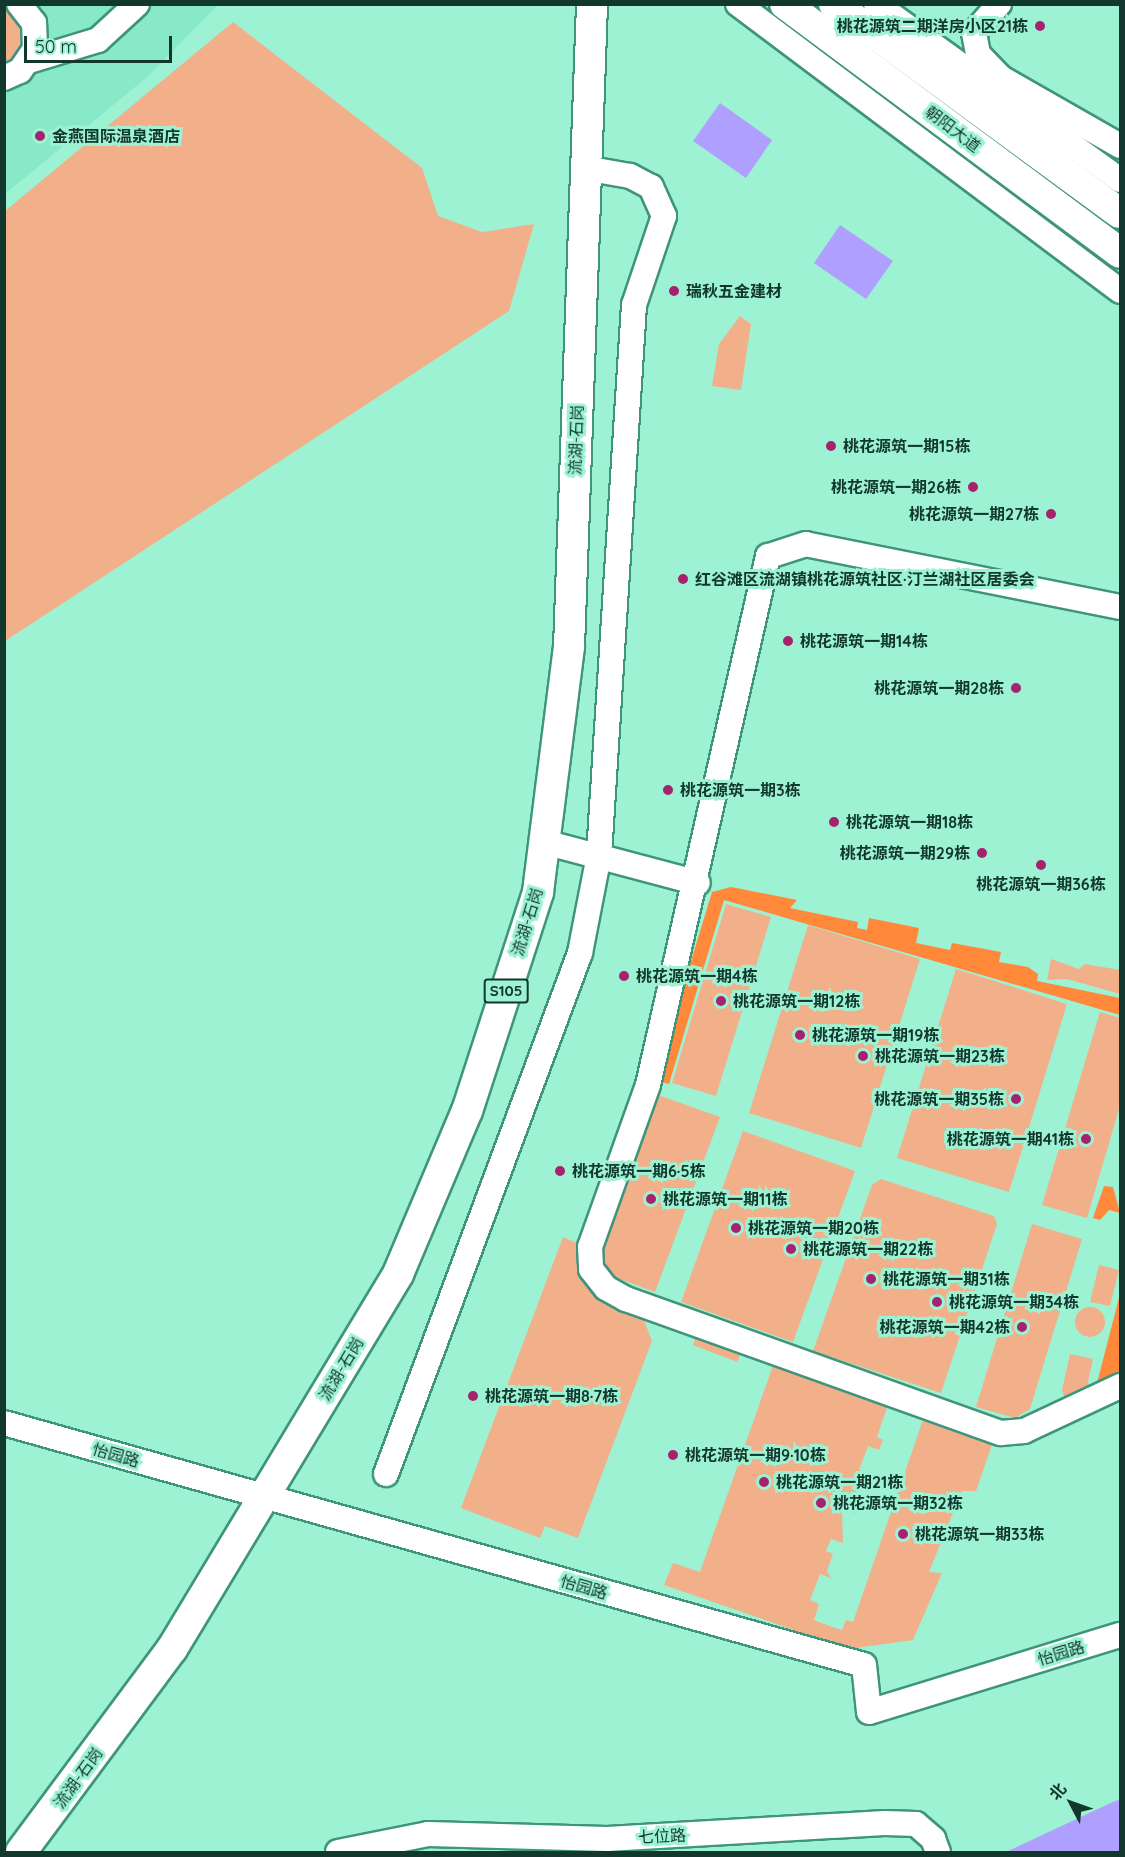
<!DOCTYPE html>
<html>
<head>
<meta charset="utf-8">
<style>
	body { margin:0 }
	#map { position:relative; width:1125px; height:1857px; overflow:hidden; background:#9df2d4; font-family:Quicksand,"Noto Sans SC",sans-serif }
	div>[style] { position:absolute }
	.built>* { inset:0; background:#88e9c8 }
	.green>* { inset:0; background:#f2b08a }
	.round { border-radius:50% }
	.forest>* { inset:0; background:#ff883a }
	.water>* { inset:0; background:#af9ffe }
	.roads { filter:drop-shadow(2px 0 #3f957a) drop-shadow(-2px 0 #3f957a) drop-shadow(0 2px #3f957a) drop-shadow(0 -2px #3f957a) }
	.minor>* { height:24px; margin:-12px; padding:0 12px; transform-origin:12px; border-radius:12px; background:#fff }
	.major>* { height:30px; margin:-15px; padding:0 15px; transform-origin:15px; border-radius:15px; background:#fff }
	.dots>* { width:16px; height:16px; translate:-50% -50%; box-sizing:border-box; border:3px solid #9df2d4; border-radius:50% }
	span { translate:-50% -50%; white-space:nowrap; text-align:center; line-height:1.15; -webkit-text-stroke:6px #9df2d4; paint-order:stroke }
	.shield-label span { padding:2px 4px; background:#9df2d4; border:2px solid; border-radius:4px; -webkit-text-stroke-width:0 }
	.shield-label { font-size:15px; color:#12372c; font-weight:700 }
	.poi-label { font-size:16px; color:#12372c; font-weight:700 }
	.right { translate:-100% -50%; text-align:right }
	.left { translate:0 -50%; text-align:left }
	.street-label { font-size:16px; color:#12372c }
	.frame { position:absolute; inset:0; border:6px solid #12372c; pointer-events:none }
	.north { position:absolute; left:1041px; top:1773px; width:60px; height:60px; -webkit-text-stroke:4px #9df2d4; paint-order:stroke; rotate:311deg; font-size:16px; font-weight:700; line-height:24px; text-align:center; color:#12372c }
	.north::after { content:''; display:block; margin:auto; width:21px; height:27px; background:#12372c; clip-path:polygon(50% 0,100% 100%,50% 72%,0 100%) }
	.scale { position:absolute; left:24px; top:36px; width:148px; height:27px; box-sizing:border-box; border:3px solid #12372c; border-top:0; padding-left:8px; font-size:18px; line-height:21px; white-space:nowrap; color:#12372c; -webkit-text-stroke:4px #9df2d4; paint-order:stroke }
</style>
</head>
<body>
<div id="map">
	<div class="built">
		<i style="clip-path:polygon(5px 5px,218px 5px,146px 78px,5px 194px)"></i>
	</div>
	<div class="green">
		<i style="clip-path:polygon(4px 6px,22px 19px,25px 51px,4px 70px)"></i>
		<i style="clip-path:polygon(233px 22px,422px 168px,438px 216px,482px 232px,534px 224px,509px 311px,5px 641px,5px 211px)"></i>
		<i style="clip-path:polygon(740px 316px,751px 324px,741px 390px,712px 386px,719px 344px)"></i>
		<i style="clip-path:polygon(726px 904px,771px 917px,716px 1096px,672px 1083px)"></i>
		<i style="clip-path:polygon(808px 925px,920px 959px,861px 1148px,749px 1113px)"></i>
		<i style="clip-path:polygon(1051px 959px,1079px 969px,1085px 964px,1120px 970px,1120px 994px,1067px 979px,1047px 980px)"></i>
		<i style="clip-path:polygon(956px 969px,1067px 1004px,1009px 1192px,897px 1158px)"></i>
		<i style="clip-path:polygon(1100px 1012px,1120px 1018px,1120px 1106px,1087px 1218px,1042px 1205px)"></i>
		<i style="clip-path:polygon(658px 1095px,720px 1117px,655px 1292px,601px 1272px,601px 1258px)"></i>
		<i style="clip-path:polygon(743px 1131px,855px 1171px,793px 1342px,681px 1302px)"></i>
		<i style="clip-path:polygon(881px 1179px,994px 1216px,997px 1224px,941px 1393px,813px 1351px,872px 1185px)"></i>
		<i style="clip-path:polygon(1032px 1224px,1082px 1239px,1030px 1409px,1015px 1418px,976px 1407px)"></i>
		<i style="clip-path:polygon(563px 1237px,577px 1243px,577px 1268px,607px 1301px,644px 1320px,652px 1341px,578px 1538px,545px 1526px,540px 1538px,461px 1508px)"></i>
		<i style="clip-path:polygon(1099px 1265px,1119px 1270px,1110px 1306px,1090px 1302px)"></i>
		<i class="round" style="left:1075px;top:1307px;width:30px;height:30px"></i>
		<i style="clip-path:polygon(697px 1333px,742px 1350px,737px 1362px,693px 1345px)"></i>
		<i style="clip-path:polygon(1070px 1354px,1093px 1359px,1088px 1382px,1091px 1392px,1066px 1402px,1062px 1390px)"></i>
		<i style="clip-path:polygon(775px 1360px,889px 1402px,877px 1437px,883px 1440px,879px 1450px,868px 1446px,859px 1470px,869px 1474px,866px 1481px,856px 1477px,854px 1485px,859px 1487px,855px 1514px,842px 1510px,843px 1543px,831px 1539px,826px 1551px,833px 1554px,827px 1571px,831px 1578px,820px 1574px,810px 1600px,819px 1604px,814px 1620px,832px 1627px,842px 1630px,846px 1620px,853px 1622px,925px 1414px,993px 1442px,976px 1491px,962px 1491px,929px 1572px,942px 1573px,913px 1640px,849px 1649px,664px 1585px,673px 1563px,700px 1572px)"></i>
	</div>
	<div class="forest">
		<i style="clip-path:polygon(731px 887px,797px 900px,790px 908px,858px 922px,857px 928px,867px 930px,869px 918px,919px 928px,916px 943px,950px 950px,952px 943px,1001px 952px,999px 962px,1028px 967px,1038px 974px,1037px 981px,1120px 998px,1120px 1015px,724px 900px,669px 1084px,655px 1080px,712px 892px)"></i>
		<i style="clip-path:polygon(1104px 1186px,1113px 1187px,1120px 1213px,1109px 1210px,1100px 1220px,1093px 1218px)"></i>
		<i style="clip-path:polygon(1120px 1294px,1120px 1380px,1102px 1390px,1097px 1383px)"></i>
	</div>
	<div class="water">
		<i style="clip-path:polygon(720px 103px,772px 140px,746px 178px,693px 141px)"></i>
		<i style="clip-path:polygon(840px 225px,893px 261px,866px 299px,814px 263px)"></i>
		<i style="clip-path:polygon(1120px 1800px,1120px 1852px,1006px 1852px,1115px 1801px)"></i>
	</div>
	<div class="roads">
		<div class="minor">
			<i style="left:738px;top:4px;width:478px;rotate:36.9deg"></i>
			<i style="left:876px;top:4px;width:301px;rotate:35.8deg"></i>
			<i style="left:999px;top:4px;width:38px;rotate:131deg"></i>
			<i style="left:974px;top:33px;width:21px;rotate:79deg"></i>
			<i style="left:978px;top:54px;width:33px;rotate:46deg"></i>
			<i style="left:1001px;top:78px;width:137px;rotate:29.7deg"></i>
			<i style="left:29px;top:61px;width:72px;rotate:-16.9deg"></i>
			<i style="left:98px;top:40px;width:53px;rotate:-42.7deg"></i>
			<i style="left:4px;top:78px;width:17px;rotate:-24deg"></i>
			<i style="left:20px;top:71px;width:27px;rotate:-56deg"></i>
			<i style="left:35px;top:49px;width:26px;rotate:-92deg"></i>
			<i style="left:34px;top:23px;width:24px;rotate:-128deg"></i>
			<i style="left:1120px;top:607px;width:320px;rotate:-168.7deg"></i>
			<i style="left:806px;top:544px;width:40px;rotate:162deg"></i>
			<i style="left:768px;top:556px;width:542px;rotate:102.78deg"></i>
			<i style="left:648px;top:1085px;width:172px;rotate:109.7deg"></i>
			<i style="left:590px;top:1247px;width:22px;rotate:87deg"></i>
			<i style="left:591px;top:1269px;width:24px;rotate:52deg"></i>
			<i style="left:606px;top:1288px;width:23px;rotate:29deg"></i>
			<i style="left:626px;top:1299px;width:398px;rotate:19.7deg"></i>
			<i style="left:1001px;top:1433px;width:23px;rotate:-5deg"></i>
			<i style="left:1024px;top:1431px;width:106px;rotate:-25.1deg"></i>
			<i style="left:544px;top:842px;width:159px;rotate:14.9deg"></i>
			<i style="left:4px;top:1423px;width:893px;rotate:15.72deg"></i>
			<i style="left:864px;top:1665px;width:47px;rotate:83.9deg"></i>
			<i style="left:869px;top:1712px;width:263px;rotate:-17.1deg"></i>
			<i style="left:386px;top:1474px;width:556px;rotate:-69.58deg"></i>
			<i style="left:580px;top:953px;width:100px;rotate:-79deg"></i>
			<i style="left:599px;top:855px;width:551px;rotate:-86.36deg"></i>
			<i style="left:634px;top:305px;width:94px;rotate:-71.4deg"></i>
			<i style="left:664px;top:216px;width:32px;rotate:-114deg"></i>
			<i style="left:651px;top:187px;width:24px;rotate:-152deg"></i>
			<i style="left:630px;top:176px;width:47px;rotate:-170.1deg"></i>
			<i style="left:338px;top:1852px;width:92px;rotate:-11.3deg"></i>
			<i style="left:428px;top:1834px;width:179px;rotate:1.6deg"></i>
			<i style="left:607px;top:1839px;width:278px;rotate:-3.3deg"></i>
			<i style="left:885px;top:1823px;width:31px;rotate:2deg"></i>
			<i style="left:916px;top:1824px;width:23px;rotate:41deg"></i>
			<i style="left:933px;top:1839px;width:14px;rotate:69deg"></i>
		</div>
		<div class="major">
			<i style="left:785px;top:4px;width:417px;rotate:36.6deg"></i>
			<i style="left:834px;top:4px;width:354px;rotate:36.2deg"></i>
			<i style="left:21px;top:1852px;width:253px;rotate:-53.4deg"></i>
			<i style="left:172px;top:1649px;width:438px;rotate:-58.9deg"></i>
			<i style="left:398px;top:1274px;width:177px;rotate:-67.1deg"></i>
			<i style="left:467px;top:1111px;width:230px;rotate:-72deg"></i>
			<i style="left:538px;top:892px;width:247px;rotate:-82.8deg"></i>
			<i style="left:569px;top:647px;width:643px;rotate:-87.95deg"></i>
		</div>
	</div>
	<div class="dots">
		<i style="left:1040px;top:26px;background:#a6226f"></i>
		<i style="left:40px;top:136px;background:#a6226f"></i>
		<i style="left:674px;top:291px;background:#a6226f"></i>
		<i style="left:831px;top:446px;background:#a6226f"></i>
		<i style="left:973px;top:487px;background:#a6226f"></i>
		<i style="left:1051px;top:514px;background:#a6226f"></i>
		<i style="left:683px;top:579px;background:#a6226f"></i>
		<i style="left:788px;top:641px;background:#a6226f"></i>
		<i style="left:1016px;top:688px;background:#a6226f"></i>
		<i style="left:668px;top:790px;background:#a6226f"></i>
		<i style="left:834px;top:822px;background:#a6226f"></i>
		<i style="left:982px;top:853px;background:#a6226f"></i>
		<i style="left:1041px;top:865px;background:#a6226f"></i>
		<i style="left:624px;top:976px;background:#a6226f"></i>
		<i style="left:721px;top:1001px;background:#a6226f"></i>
		<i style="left:800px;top:1035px;background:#a6226f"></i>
		<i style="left:863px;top:1056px;background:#a6226f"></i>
		<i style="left:1016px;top:1099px;background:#a6226f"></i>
		<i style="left:1086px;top:1139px;background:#a6226f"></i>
		<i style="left:560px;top:1171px;background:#a6226f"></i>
		<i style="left:651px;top:1199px;background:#a6226f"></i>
		<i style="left:736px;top:1228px;background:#a6226f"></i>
		<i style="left:791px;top:1249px;background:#a6226f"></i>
		<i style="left:871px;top:1279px;background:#a6226f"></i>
		<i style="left:937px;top:1302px;background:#a6226f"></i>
		<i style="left:1022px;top:1327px;background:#a6226f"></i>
		<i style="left:473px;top:1396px;background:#a6226f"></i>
		<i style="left:673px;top:1455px;background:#a6226f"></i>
		<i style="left:764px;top:1482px;background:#a6226f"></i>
		<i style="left:821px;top:1503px;background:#a6226f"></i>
		<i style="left:903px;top:1534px;background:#a6226f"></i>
	</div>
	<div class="shield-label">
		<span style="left:506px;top:991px">S105</span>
	</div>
	<div class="poi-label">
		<span class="right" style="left:1028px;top:26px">桃花源筑二期洋房小区21栋</span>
		<span class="left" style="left:52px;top:136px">金燕国际温泉酒店</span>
		<span class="left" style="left:686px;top:291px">瑞秋五金建材</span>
		<span class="left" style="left:843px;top:446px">桃花源筑一期15栋</span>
		<span class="right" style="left:961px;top:487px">桃花源筑一期26栋</span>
		<span class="right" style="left:1039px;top:514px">桃花源筑一期27栋</span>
		<span class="left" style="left:695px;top:579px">红谷滩区流湖镇桃花源筑社区·汀兰湖社区居委会</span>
		<span class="left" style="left:800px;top:641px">桃花源筑一期14栋</span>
		<span class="right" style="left:1004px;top:688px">桃花源筑一期28栋</span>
		<span class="left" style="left:680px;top:790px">桃花源筑一期3栋</span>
		<span class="left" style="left:846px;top:822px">桃花源筑一期18栋</span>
		<span class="right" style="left:970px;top:853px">桃花源筑一期29栋</span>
		<span style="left:1041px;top:884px">桃花源筑一期36栋</span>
		<span class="left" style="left:636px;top:976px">桃花源筑一期4栋</span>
		<span class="left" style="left:733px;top:1001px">桃花源筑一期12栋</span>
		<span class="left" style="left:812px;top:1035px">桃花源筑一期19栋</span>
		<span class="left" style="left:875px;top:1056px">桃花源筑一期23栋</span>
		<span class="right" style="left:1004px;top:1099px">桃花源筑一期35栋</span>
		<span class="right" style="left:1074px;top:1139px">桃花源筑一期41栋</span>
		<span class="left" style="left:572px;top:1171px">桃花源筑一期6·5栋</span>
		<span class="left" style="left:663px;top:1199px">桃花源筑一期11栋</span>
		<span class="left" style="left:748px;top:1228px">桃花源筑一期20栋</span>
		<span class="left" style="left:803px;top:1249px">桃花源筑一期22栋</span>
		<span class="left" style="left:883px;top:1279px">桃花源筑一期31栋</span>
		<span class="left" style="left:949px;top:1302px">桃花源筑一期34栋</span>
		<span class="right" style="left:1010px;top:1327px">桃花源筑一期42栋</span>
		<span class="left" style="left:485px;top:1396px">桃花源筑一期8·7栋</span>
		<span class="left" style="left:685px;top:1455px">桃花源筑一期9·10栋</span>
		<span class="left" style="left:776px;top:1482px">桃花源筑一期21栋</span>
		<span class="left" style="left:833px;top:1503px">桃花源筑一期32栋</span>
		<span class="left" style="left:915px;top:1534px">桃花源筑一期33栋</span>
	</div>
	<div class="street-label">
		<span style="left:953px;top:129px;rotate:37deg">朝阳大道</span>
		<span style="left:576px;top:440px;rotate:-88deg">流湖-石岗</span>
		<span style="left:527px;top:922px;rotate:-73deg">流湖-石岗</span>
		<span style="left:341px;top:1369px;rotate:-59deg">流湖-石岗</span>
		<span style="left:116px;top:1455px;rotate:16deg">怡园路</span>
		<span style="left:584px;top:1587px;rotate:16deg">怡园路</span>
		<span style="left:1061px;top:1653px;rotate:-17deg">怡园路</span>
		<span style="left:78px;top:1778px;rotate:-54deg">流湖-石岗</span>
		<span style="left:662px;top:1836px;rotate:-3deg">七位路</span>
	</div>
	<div class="frame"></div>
	<div class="north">北</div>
	<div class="scale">50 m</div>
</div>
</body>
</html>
